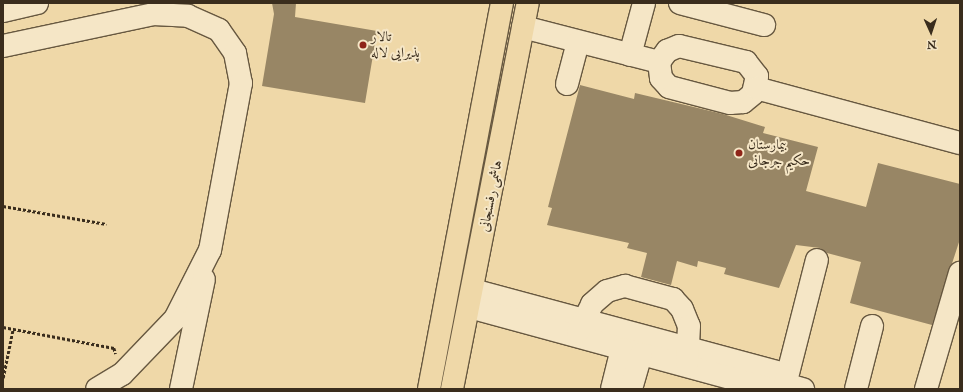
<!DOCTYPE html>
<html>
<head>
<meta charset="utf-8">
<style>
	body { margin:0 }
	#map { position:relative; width:963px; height:392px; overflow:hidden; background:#efd8a8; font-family:"IM FELL English",Amiri,serif }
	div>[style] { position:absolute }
	.building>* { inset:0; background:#988665 }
	.path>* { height:2.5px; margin-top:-1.25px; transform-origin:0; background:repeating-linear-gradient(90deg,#3a2d1d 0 3px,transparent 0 5px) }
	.roads { filter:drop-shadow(1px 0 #675840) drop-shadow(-1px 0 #675840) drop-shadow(0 1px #675840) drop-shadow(0 -1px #675840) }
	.minor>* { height:22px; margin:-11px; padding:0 11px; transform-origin:11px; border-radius:11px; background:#f5e6c6 }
	.major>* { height:22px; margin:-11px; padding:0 11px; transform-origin:11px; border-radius:11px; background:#efd8a8 }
	.dots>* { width:11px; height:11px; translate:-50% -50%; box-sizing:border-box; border:2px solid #f5e6c6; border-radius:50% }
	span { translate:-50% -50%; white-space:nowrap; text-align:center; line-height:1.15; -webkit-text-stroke:4px #f5e6c6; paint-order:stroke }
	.poi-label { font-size:14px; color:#3a2d1d }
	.left { translate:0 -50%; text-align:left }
	.street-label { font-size:14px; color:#3a2d1d }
	.frame { position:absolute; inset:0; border:4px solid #3a2d1d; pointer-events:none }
	.north { position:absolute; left:911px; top:12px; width:40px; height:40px; -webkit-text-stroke:3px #f5e6c6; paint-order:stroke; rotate:177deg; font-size:11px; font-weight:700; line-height:16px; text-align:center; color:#3a2d1d }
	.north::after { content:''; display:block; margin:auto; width:14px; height:18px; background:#3a2d1d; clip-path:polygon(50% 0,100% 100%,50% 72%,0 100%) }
</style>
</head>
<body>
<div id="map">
	<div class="building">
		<i style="clip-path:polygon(272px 3px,296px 3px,295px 17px,377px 31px,365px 103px,262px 86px,274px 14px)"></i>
		<i style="clip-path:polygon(580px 85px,634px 99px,635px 93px,723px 114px,765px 127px,763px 133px,818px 147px,806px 191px,866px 207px,878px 163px,960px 184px,960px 239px,932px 325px,850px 303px,861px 262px,827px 253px,820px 248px,796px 245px,779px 288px,724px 274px,726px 268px,698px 261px,697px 267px,677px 261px,671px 285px,641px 277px,647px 253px,627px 248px,629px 243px,547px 225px,552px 208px,548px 207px)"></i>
	</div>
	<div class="path">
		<i style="left:3px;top:206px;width:105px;rotate:9.9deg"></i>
		<i style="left:3px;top:327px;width:113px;rotate:10.7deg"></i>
		<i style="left:114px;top:348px;width:6px;rotate:72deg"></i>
		<i style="left:3px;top:378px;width:50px;rotate:-78.5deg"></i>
	</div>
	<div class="roads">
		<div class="minor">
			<i style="left:680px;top:3px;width:87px;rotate:14.7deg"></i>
			<i style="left:3px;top:11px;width:35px;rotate:-13deg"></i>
			<i style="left:523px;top:27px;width:140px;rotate:14.4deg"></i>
			<i style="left:3px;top:46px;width:153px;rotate:-12deg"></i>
			<i style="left:153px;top:14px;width:35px;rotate:3deg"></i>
			<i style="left:188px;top:16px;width:34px;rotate:24deg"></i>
			<i style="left:219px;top:30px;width:28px;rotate:55deg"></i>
			<i style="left:235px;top:53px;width:31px;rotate:79deg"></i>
			<i style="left:241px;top:83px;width:170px;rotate:100.5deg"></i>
			<i style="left:210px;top:250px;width:77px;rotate:116.9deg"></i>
			<i style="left:175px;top:319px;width:76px;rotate:133.9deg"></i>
			<i style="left:122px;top:374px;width:29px;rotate:149deg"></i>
			<i style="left:679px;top:46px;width:69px;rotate:13.4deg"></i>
			<i style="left:746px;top:62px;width:18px;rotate:52deg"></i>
			<i style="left:757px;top:76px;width:18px;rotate:103deg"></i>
			<i style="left:753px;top:94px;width:13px;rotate:141deg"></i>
			<i style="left:743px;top:102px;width:13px;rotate:176deg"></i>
			<i style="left:730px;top:103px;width:63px;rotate:-165.3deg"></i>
			<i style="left:669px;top:87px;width:12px;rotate:-132deg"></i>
			<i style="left:661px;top:78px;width:16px;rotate:-97deg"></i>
			<i style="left:659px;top:62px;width:14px;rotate:-54deg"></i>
			<i style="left:667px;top:51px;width:13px;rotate:-23deg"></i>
			<i style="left:630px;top:55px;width:54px;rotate:-74.9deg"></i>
			<i style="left:567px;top:84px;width:43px;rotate:-75.3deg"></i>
			<i style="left:756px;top:88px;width:211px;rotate:15.1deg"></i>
			<i style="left:473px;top:290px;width:325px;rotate:15.1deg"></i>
			<i style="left:469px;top:307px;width:312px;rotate:15.2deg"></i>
			<i style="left:578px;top:332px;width:31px;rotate:-63deg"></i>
			<i style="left:592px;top:304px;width:20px;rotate:-41deg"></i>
			<i style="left:607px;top:291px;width:19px;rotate:-16deg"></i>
			<i style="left:625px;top:286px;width:50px;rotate:15.2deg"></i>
			<i style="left:673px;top:299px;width:13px;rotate:48deg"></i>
			<i style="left:682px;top:309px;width:18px;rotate:68deg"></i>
			<i style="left:689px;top:326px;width:36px;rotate:93deg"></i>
			<i style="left:785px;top:384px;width:19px;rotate:16deg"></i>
			<i style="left:181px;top:389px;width:112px;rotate:-78.2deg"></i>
			<i style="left:612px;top:389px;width:41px;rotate:-76deg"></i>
			<i style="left:631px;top:389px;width:36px;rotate:-74deg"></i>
			<i style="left:784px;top:389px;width:133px;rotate:-75.7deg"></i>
			<i style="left:856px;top:389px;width:65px;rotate:-75.7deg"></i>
			<i style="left:926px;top:389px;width:121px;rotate:-73.7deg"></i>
		</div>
		<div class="major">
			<i style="left:429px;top:389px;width:393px;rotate:-79.3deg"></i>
			<i style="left:452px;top:389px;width:393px;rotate:-78.9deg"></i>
		</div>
	</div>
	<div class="dots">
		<i style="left:363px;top:45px;background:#8f2418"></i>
		<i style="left:739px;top:153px;background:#8f2418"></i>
	</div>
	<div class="poi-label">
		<span class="left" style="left:371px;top:45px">تالار<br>پذیرایی لاله</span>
		<span class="left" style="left:748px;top:153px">بیمارستان<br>حکیم جرجانی</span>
	</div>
	<div class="street-label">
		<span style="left:491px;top:196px;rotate:-79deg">هاشمی رفسنجانی</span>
	</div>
	<div class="frame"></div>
	<div class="north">N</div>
</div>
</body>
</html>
